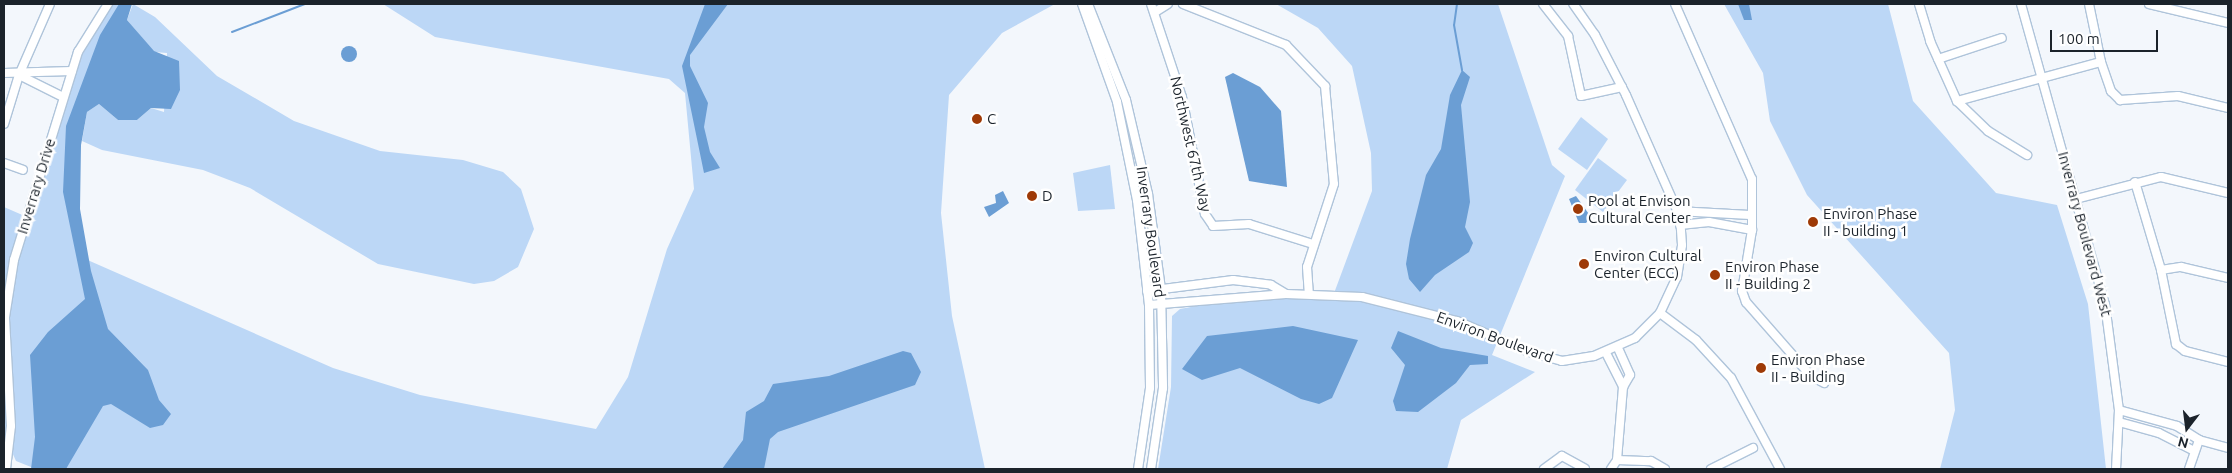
<!DOCTYPE html>
<html>
<head>
<meta charset="utf-8">
<style>
	body { margin:0 }
	#map { position:relative; width:2232px; height:473px; overflow:hidden; background:#f3f7fc; font-family:Ubuntu,sans-serif }
	div>[style] { position:absolute }
	.green>* { inset:0; background:#bcd7f6 }
	.water>* { inset:0; background:#6b9ed4 }
	.round { border-radius:50% }
	.stream>* { height:2px; margin:-1px; padding:0 1px; transform-origin:1px; border-radius:1px; background:#6b9ed4 }
	.roads { filter:drop-shadow(1px 0 #afc4da) drop-shadow(-1px 0 #afc4da) drop-shadow(0 1px #afc4da) drop-shadow(0 -1px #afc4da) }
	.minor>* { height:8px; margin:-4px; padding:0 4px; transform-origin:4px; border-radius:4px; background:#fff }
	.dots>* { width:14px; height:14px; translate:-50% -50%; box-sizing:border-box; border:2px solid #fff; border-radius:50% }
	span { translate:-50% -50%; white-space:nowrap; text-align:center; line-height:1.15; -webkit-text-stroke:5px #fff; paint-order:stroke }
	.poi-label { font-size:15px; color:#1b232b }
	.left { translate:0 -50%; text-align:left }
	.street-label { font-size:15px; color:#1b232b }
	.frame { position:absolute; inset:0; border:5px solid #1b232b; pointer-events:none }
	.north { position:absolute; left:2162px; top:403px; width:50px; height:50px; -webkit-text-stroke:4px #fff; paint-order:stroke; rotate:195deg; font-size:14px; font-weight:700; line-height:20px; text-align:center; color:#1b232b }
	.north::after { content:''; display:block; margin:auto; width:18px; height:22px; background:#1b232b; clip-path:polygon(50% 0,100% 100%,50% 72%,0 100%) }
	.scale { position:absolute; left:2050px; top:30px; width:108px; height:22px; box-sizing:border-box; border:2px solid #1b232b; border-top:0; padding-left:6px; font-size:15px; line-height:18px; white-space:nowrap; color:#1b232b; -webkit-text-stroke:4px #fff; paint-order:stroke }
</style>
</head>
<body>
<div id="map">
	<div class="green">
		<i style="clip-path:polygon(108px 4px,126px 4px,85px 79px,69px 194px,83px 258px,333px 368px,420px 395px,596px 429px,628px 377px,667px 249px,694px 189px,685px 93px,669px 79px,435px 37px,383px 4px,1055px 4px,1002px 33px,949px 95px,941px 213px,952px 316px,985px 469px,36px 469px,16px 461px,4px 434px,4px 207px,27px 217px,78px 52px)"></i>
		<i style="clip-path:polygon(133px 4px,155px 17px,217px 76px,294px 121px,380px 151px,463px 160px,503px 172px,521px 189px,534px 229px,518px 267px,494px 281px,474px 284px,378px 264px,250px 188px,203px 170px,102px 150px,82px 141px,87px 112px,99px 104px,118px 120px,137px 120px,151px 108px,164px 112px,167px 53px,154px 52px,127px 20px)"></i>
		<i style="clip-path:polygon(1276px 4px,1498px 4px,1552px 165px,1565px 176px,1492px 355px,1535px 372px,1461px 420px,1447px 469px,1158px 469px,1171px 387px,1172px 316px,1180px 309px,1229px 300px,1333px 296px,1372px 191px,1371px 153px,1352px 66px,1318px 28px)"></i>
		<i style="clip-path:polygon(1724px 4px,1888px 4px,1913px 101px,1996px 193px,2057px 205px,2088px 304px,2106px 469px,1940px 469px,1955px 410px,1949px 353px,1807px 195px,1770px 121px,1763px 73px)"></i>
		<i style="clip-path:polygon(1581px 117px,1608px 139px,1587px 170px,1558px 149px)"></i>
		<i style="clip-path:polygon(1598px 158px,1627px 180px,1603px 212px,1575px 190px)"></i>
		<i style="clip-path:polygon(1110px 165px,1115px 209px,1078px 211px,1073px 173px)"></i>
	</div>
	<div class="water">
		<i style="clip-path:polygon(119px 4px,132px 4px,127px 20px,154px 51px,179px 61px,180px 90px,171px 109px,151px 108px,137px 120px,118px 120px,99px 104px,87px 112px,81px 145px,80px 209px,91px 271px,108px 329px,148px 370px,159px 400px,171px 414px,163px 425px,150px 428px,111px 404px,103px 406px,66px 469px,31px 469px,35px 437px,30px 355px,48px 332px,85px 299px,63px 192px,66px 126px,100px 35px)"></i>
		<i style="clip-path:polygon(705px 4px,728px 4px,690px 55px,690px 66px,708px 103px,704px 127px,710px 152px,720px 168px,704px 173px,682px 66px)"></i>
		<i style="clip-path:polygon(1738px 4px,1749px 4px,1752px 20px,1744px 20px)"></i>
		<i class="round" style="left:341px;top:46px;width:16px;height:16px"></i>
		<i style="clip-path:polygon(1462px 70px,1470px 77px,1461px 105px,1470px 202px,1465px 227px,1473px 243px,1469px 252px,1435px 275px,1420px 292px,1409px 279px,1406px 264px,1410px 239px,1426px 175px,1441px 149px,1450px 95px)"></i>
		<i style="clip-path:polygon(1233px 73px,1260px 87px,1281px 111px,1287px 187px,1249px 181px,1225px 77px)"></i>
		<i style="clip-path:polygon(1003px 191px,1009px 203px,989px 217px,984px 207px,996px 203px,995px 195px)"></i>
		<i style="clip-path:polygon(1576px 196px,1591px 217px,1586px 223px,1579px 223px,1569px 199px)"></i>
		<i style="clip-path:polygon(1293px 326px,1358px 340px,1332px 398px,1319px 404px,1301px 399px,1240px 368px,1202px 380px,1182px 369px,1207px 336px)"></i>
		<i style="clip-path:polygon(1398px 331px,1441px 348px,1488px 356px,1488px 364px,1470px 365px,1456px 383px,1418px 412px,1396px 411px,1393px 401px,1405px 365px,1391px 348px)"></i>
		<i style="clip-path:polygon(903px 351px,911px 353px,921px 372px,915px 385px,778px 432px,770px 439px,764px 469px,722px 469px,743px 440px,746px 412px,764px 401px,773px 384px,829px 376px)"></i>
	</div>
	<div class="stream">
		<i style="left:1457px;top:4px;width:21px;rotate:98deg"></i>
		<i style="left:1454px;top:25px;width:46px;rotate:79.9deg"></i>
		<i style="left:232px;top:32px;width:78px;rotate:-21deg"></i>
	</div>
	<div class="roads">
		<div class="minor">
			<i style="left:1082px;top:4px;width:104px;rotate:70.3deg"></i>
			<i style="left:1117px;top:102px;width:100px;rotate:78.5deg"></i>
			<i style="left:1137px;top:200px;width:106px;rotate:83.5deg"></i>
			<i style="left:1149px;top:305px;width:83px;rotate:89.3deg"></i>
			<i style="left:1150px;top:388px;width:82px;rotate:98.4deg"></i>
			<i style="left:1088px;top:4px;width:103px;rotate:68.4deg"></i>
			<i style="left:1126px;top:100px;width:97px;rotate:76.8deg"></i>
			<i style="left:1148px;top:194px;width:96px;rotate:82.2deg"></i>
			<i style="left:1161px;top:289px;width:99px;rotate:88.8deg"></i>
			<i style="left:1163px;top:388px;width:82px;rotate:98.4deg"></i>
			<i style="left:1151px;top:4px;width:98px;rotate:71.6deg"></i>
			<i style="left:1182px;top:97px;width:119px;rotate:78.9deg"></i>
			<i style="left:1205px;top:214px;width:14px;rotate:56deg"></i>
			<i style="left:1213px;top:226px;width:36px;rotate:-3deg"></i>
			<i style="left:1249px;top:224px;width:67px;rotate:17.4deg"></i>
			<i style="left:1183px;top:4px;width:111px;rotate:21.7deg"></i>
			<i style="left:1286px;top:45px;width:57px;rotate:46.4deg"></i>
			<i style="left:1325px;top:86px;width:98px;rotate:84.8deg"></i>
			<i style="left:1334px;top:184px;width:87px;rotate:108deg"></i>
			<i style="left:1307px;top:267px;width:27px;rotate:86deg"></i>
			<i style="left:1543px;top:4px;width:41px;rotate:52deg"></i>
			<i style="left:1568px;top:36px;width:61px;rotate:77.8deg"></i>
			<i style="left:1581px;top:96px;width:42px;rotate:-12.4deg"></i>
			<i style="left:1675px;top:4px;width:191px;rotate:66.3deg"></i>
			<i style="left:1752px;top:179px;width:51px;rotate:90deg"></i>
			<i style="left:1752px;top:230px;width:62px;rotate:99.3deg"></i>
			<i style="left:1742px;top:291px;width:12px;rotate:70deg"></i>
			<i style="left:1746px;top:302px;width:98px;rotate:48.7deg"></i>
			<i style="left:1811px;top:376px;width:15px;rotate:28deg"></i>
			<i style="left:1919px;top:4px;width:39px;rotate:73deg"></i>
			<i style="left:1930px;top:41px;width:66px;rotate:65.8deg"></i>
			<i style="left:1957px;top:101px;width:43px;rotate:44.1deg"></i>
			<i style="left:1988px;top:131px;width:46px;rotate:31.6deg"></i>
			<i style="left:2021px;top:4px;width:312px;rotate:74.4deg"></i>
			<i style="left:2105px;top:304px;width:107px;rotate:82.5deg"></i>
			<i style="left:2119px;top:410px;width:59px;rotate:92.9deg"></i>
			<i style="left:2089px;top:4px;width:59px;rotate:78.3deg"></i>
			<i style="left:2101px;top:62px;width:31px;rotate:71deg"></i>
			<i style="left:2111px;top:91px;width:13px;rotate:45deg"></i>
			<i style="left:2120px;top:100px;width:58px;rotate:-3.9deg"></i>
			<i style="left:2178px;top:96px;width:51px;rotate:13.5deg"></i>
			<i style="left:2149px;top:4px;width:81px;rotate:13.5deg"></i>
			<i style="left:1155px;top:12px;width:15px;rotate:-32deg"></i>
			<i style="left:1938px;top:59px;width:67px;rotate:-18.2deg"></i>
			<i style="left:4px;top:73px;width:68px;rotate:-1.7deg"></i>
			<i style="left:19px;top:75px;width:49px;rotate:26.6deg"></i>
			<i style="left:1957px;top:101px;width:149px;rotate:-15.2deg"></i>
			<i style="left:4px;top:124px;width:51px;rotate:-73deg"></i>
			<i style="left:19px;top:75px;width:77px;rotate:-66.4deg"></i>
			<i style="left:4px;top:163px;width:20px;rotate:20deg"></i>
			<i style="left:2135px;top:182px;width:92px;rotate:73.5deg"></i>
			<i style="left:2161px;top:270px;width:76px;rotate:78.5deg"></i>
			<i style="left:2176px;top:344px;width:11px;rotate:38deg"></i>
			<i style="left:2185px;top:351px;width:44px;rotate:14.3deg"></i>
			<i style="left:2076px;top:199px;width:88px;rotate:-14.5deg"></i>
			<i style="left:2161px;top:177px;width:69px;rotate:13.4deg"></i>
			<i style="left:1677px;top:211px;width:73px;rotate:3.1deg"></i>
			<i style="left:1680px;top:225px;width:29px;rotate:-6deg"></i>
			<i style="left:1709px;top:222px;width:44px;rotate:10.5deg"></i>
			<i style="left:2161px;top:270px;width:20px;rotate:-9deg"></i>
			<i style="left:2181px;top:267px;width:48px;rotate:13.2deg"></i>
			<i style="left:1147px;top:291px;width:87px;rotate:-7.3deg"></i>
			<i style="left:1233px;top:280px;width:38px;rotate:7deg"></i>
			<i style="left:1271px;top:285px;width:17px;rotate:31deg"></i>
			<i style="left:1149px;top:305px;width:137px;rotate:-4.6deg"></i>
			<i style="left:1286px;top:294px;width:76px;rotate:2.3deg"></i>
			<i style="left:1362px;top:297px;width:98px;rotate:14.2deg"></i>
			<i style="left:1457px;top:321px;width:78px;rotate:23.3deg"></i>
			<i style="left:1529px;top:352px;width:34px;rotate:15deg"></i>
			<i style="left:1562px;top:361px;width:32px;rotate:-9deg"></i>
			<i style="left:1594px;top:356px;width:45px;rotate:-23.7deg"></i>
			<i style="left:1635px;top:338px;width:35px;rotate:-45deg"></i>
			<i style="left:1660px;top:313px;width:40px;rotate:-65deg"></i>
			<i style="left:1677px;top:277px;width:32px;rotate:-81deg"></i>
			<i style="left:1682px;top:245px;width:28px;rotate:-94deg"></i>
			<i style="left:1680px;top:217px;width:133px;rotate:-113.9deg"></i>
			<i style="left:1626px;top:95px;width:68px;rotate:-117.3deg"></i>
			<i style="left:1595px;top:35px;width:38px;rotate:-125deg"></i>
			<i style="left:1660px;top:313px;width:45px;rotate:36.9deg"></i>
			<i style="left:1696px;top:340px;width:52px;rotate:47.4deg"></i>
			<i style="left:1731px;top:378px;width:103px;rotate:61.7deg"></i>
			<i style="left:1606px;top:353px;width:38px;rotate:63deg"></i>
			<i style="left:2119px;top:410px;width:60px;rotate:15.4deg"></i>
			<i style="left:2177px;top:426px;width:26px;rotate:32deg"></i>
			<i style="left:2199px;top:440px;width:30px;rotate:15deg"></i>
			<i style="left:2119px;top:422px;width:41px;rotate:15.4deg"></i>
			<i style="left:2159px;top:433px;width:38px;rotate:27deg"></i>
			<i style="left:1617px;top:460px;width:34px;rotate:2deg"></i>
			<i style="left:1651px;top:461px;width:16px;rotate:30deg"></i>
			<i style="left:6px;top:469px;width:43px;rotate:-83.4deg"></i>
			<i style="left:11px;top:426px;width:109px;rotate:-93.2deg"></i>
			<i style="left:5px;top:317px;width:58px;rotate:-81deg"></i>
			<i style="left:14px;top:260px;width:218px;rotate:-72.9deg"></i>
			<i style="left:78px;top:52px;width:57px;rotate:-58deg"></i>
			<i style="left:1544px;top:469px;width:22px;rotate:-36deg"></i>
			<i style="left:1562px;top:456px;width:26px;rotate:29deg"></i>
			<i style="left:1611px;top:469px;width:11px;rotate:-56deg"></i>
			<i style="left:1617px;top:460px;width:73px;rotate:-85.3deg"></i>
			<i style="left:1623px;top:387px;width:14px;rotate:-60deg"></i>
			<i style="left:1630px;top:375px;width:30px;rotate:-114deg"></i>
			<i style="left:1711px;top:469px;width:47px;rotate:-26.6deg"></i>
			<i style="left:2189px;top:469px;width:31px;rotate:-71deg"></i>
		</div>
	</div>
	<div class="dots">
		<i style="left:977px;top:119px;background:#9e3a07"></i>
		<i style="left:1032px;top:196px;background:#9e3a07"></i>
		<i style="left:1578px;top:209px;background:#9e3a07"></i>
		<i style="left:1813px;top:222px;background:#9e3a07"></i>
		<i style="left:1584px;top:264px;background:#9e3a07"></i>
		<i style="left:1715px;top:275px;background:#9e3a07"></i>
		<i style="left:1761px;top:368px;background:#9e3a07"></i>
	</div>
	<div class="poi-label">
		<span class="left" style="left:987px;top:119px">C</span>
		<span class="left" style="left:1042px;top:196px">D</span>
		<span class="left" style="left:1588px;top:209px">Pool at Envison<br>Cultural Center</span>
		<span class="left" style="left:1823px;top:222px">Environ Phase<br>II - building 1</span>
		<span class="left" style="left:1594px;top:264px">Environ Cultural<br>Center (ECC)</span>
		<span class="left" style="left:1725px;top:275px">Environ Phase<br>II - Building 2</span>
		<span class="left" style="left:1771px;top:368px">Environ Phase<br>II - Building</span>
	</div>
	<div class="street-label">
		<span style="left:1191px;top:144px;rotate:77deg">Northwest 67th Way</span>
		<span style="left:36px;top:186px;rotate:-73deg">Inverrary Drive</span>
		<span style="left:1151px;top:232px;rotate:82deg">Inverrary Boulevard</span>
		<span style="left:2085px;top:234px;rotate:75deg">Inverrary Boulevard West</span>
		<span style="left:1495px;top:337px;rotate:20deg">Environ Boulevard</span>
	</div>
	<div class="frame"></div>
	<div class="north">N</div>
	<div class="scale">100 m</div>
</div>
</body>
</html>
